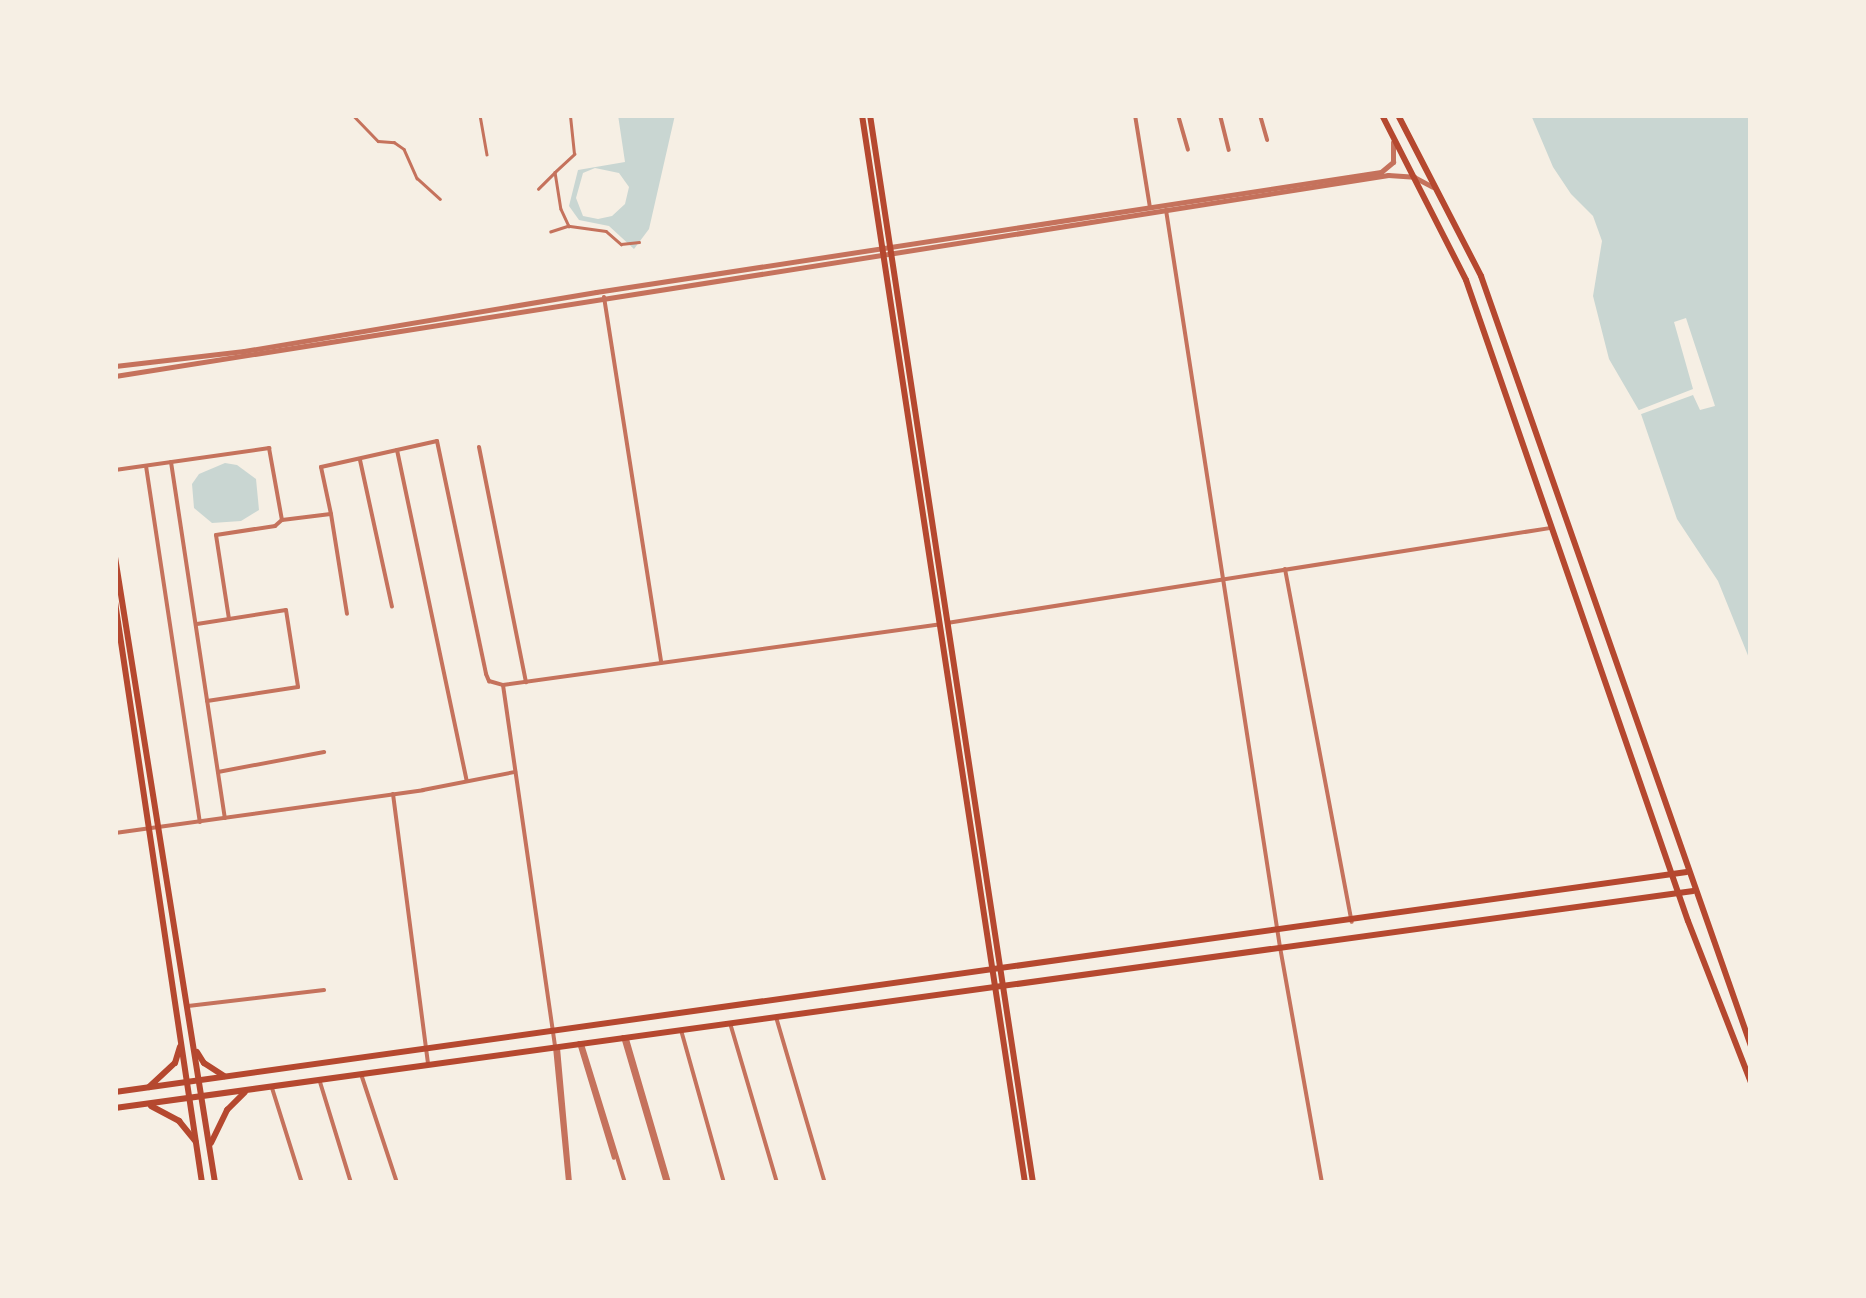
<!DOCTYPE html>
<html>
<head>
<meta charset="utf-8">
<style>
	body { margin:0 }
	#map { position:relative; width:1866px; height:1298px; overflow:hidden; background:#f6efe4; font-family:Bitter,serif }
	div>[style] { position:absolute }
	.water>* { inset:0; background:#c9d6d2 }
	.pier>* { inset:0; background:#f6efe4 }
	.pedestrian>* { height:2.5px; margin:-1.25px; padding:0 1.25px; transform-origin:1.25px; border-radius:1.25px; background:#c5725c }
	.minor>* { height:4px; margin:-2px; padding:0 2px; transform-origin:2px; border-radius:2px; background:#c5725c }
	.tertiary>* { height:5px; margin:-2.5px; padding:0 2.5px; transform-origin:2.5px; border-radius:2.5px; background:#c5725c }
	.secondary>* { height:6px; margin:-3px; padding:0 3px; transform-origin:3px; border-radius:3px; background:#b5482f }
	.primary>* { height:6px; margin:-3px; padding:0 3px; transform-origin:3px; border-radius:3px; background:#b5482f }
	span { translate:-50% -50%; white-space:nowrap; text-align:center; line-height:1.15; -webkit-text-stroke:8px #f6efe4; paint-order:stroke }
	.frame { position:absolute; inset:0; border:118px solid #f6efe4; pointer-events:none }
</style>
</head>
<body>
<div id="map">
	<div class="water">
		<i style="clip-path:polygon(evenodd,618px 115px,675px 115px,649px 229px,634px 249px,609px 226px,579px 220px,569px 206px,578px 170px,625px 162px,618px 115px,595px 168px,619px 173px,629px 187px,625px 204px,612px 216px,598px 219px,583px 216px,576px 198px,583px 173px,595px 168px)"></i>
		<i style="clip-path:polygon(1531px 115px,1751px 115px,1751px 663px,1718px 581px,1677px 519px,1641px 414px,1609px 359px,1593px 296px,1602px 241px,1593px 216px,1571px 194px,1553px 167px)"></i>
		<i style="clip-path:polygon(225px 463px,237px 465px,256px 479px,259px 510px,241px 521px,212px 523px,194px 508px,192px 484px,199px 474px)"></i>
	</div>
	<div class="pier">
		<i style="clip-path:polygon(1686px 318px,1715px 406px,1700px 410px,1693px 395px,1636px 416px,1634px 412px,1693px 389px,1674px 322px)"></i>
	</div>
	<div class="pedestrian">
		<i style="left:353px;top:115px;width:36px;rotate:46deg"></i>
		<i style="left:378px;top:141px;width:16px;rotate:4deg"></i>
		<i style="left:394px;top:142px;width:12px;rotate:35deg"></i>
		<i style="left:404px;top:149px;width:32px;rotate:66deg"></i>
		<i style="left:417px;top:178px;width:31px;rotate:42deg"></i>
		<i style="left:480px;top:115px;width:40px;rotate:80deg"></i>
		<i style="left:556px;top:171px;width:25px;rotate:-43deg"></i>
		<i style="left:574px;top:154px;width:39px;rotate:-96deg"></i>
		<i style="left:538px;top:189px;width:24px;rotate:-45deg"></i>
		<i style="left:555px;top:172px;width:37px;rotate:81deg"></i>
		<i style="left:561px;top:209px;width:19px;rotate:65deg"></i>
		<i style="left:569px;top:226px;width:19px;rotate:162deg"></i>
		<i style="left:570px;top:226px;width:36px;rotate:8deg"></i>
		<i style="left:606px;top:231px;width:20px;rotate:41deg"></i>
		<i style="left:621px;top:244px;width:18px;rotate:-6deg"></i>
	</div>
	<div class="minor">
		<i style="left:1135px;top:115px;width:94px;rotate:80.8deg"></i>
		<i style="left:1178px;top:115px;width:36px;rotate:74deg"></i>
		<i style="left:1220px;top:115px;width:36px;rotate:76deg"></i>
		<i style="left:1260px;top:115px;width:26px;rotate:74deg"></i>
		<i style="left:1166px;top:210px;width:746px;rotate:81.21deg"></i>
		<i style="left:1280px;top:947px;width:240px;rotate:79.9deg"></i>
		<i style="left:604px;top:297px;width:370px;rotate:81.1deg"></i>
		<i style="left:479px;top:447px;width:240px;rotate:78.7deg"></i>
		<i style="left:397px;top:450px;width:338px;rotate:78.1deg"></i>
		<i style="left:360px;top:460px;width:150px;rotate:77.7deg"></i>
		<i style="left:171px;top:462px;width:360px;rotate:81.4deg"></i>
		<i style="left:146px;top:466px;width:360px;rotate:81.4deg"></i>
		<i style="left:115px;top:470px;width:156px;rotate:-8.1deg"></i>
		<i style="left:269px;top:448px;width:73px;rotate:79.8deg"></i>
		<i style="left:282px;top:520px;width:49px;rotate:-7deg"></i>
		<i style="left:331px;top:514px;width:101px;rotate:80.9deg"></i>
		<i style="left:331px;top:514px;width:48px;rotate:-102deg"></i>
		<i style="left:321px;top:467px;width:119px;rotate:-12.6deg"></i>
		<i style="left:437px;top:441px;width:238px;rotate:78.1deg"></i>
		<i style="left:486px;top:674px;width:8px;rotate:67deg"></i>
		<i style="left:489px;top:681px;width:15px;rotate:16deg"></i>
		<i style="left:503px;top:685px;width:438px;rotate:-7.9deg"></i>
		<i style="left:1285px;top:569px;width:359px;rotate:79.3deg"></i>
		<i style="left:229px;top:619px;width:85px;rotate:-98.8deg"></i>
		<i style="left:216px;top:535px;width:60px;rotate:-8.7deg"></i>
		<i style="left:275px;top:526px;width:9px;rotate:-41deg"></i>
		<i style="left:947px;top:623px;width:610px;rotate:-8.95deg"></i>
		<i style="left:197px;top:624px;width:90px;rotate:-8.9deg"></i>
		<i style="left:286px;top:610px;width:78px;rotate:81.1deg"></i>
		<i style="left:298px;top:687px;width:92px;rotate:171.3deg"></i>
		<i style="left:503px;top:685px;width:366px;rotate:81.8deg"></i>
		<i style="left:555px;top:1047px;width:137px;rotate:84.5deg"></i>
		<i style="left:218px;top:772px;width:108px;rotate:-10.7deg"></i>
		<i style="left:393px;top:794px;width:273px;rotate:82.6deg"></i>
		<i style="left:115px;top:833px;width:311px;rotate:-7.9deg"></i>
		<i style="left:423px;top:790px;width:94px;rotate:-11.1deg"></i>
		<i style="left:188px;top:1006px;width:137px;rotate:-6.7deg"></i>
		<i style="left:776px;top:1017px;width:173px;rotate:73.6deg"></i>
		<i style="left:730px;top:1023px;width:167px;rotate:73.6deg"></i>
		<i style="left:681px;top:1030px;width:159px;rotate:74.3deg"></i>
		<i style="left:623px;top:1037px;width:152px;rotate:73.6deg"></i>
		<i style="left:627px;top:1039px;width:150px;rotate:73.7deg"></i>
		<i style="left:579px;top:1043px;width:120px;rotate:73.1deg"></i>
		<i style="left:582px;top:1044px;width:145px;rotate:72.8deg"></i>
		<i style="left:558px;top:1048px;width:136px;rotate:84.9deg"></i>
		<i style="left:361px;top:1074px;width:115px;rotate:71.7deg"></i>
		<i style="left:320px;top:1082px;width:106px;rotate:72.9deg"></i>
		<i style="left:272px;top:1088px;width:100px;rotate:72.5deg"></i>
	</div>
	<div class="tertiary">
		<i style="left:115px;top:366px;width:130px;rotate:-6.6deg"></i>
		<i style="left:244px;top:351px;width:357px;rotate:-9.5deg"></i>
		<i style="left:596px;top:292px;width:794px;rotate:-8.69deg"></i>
		<i style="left:1381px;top:172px;width:16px;rotate:-40deg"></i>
		<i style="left:1393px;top:162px;width:20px;rotate:-90deg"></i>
		<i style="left:115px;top:376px;width:1289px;rotate:-8.97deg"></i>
		<i style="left:1388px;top:175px;width:26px;rotate:4deg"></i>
		<i style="left:1414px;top:177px;width:21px;rotate:28deg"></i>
	</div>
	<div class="secondary">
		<i style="left:862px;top:115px;width:1080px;rotate:81.32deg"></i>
		<i style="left:870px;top:115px;width:1080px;rotate:81.32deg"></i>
	</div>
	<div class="primary">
		<i style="left:1382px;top:115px;width:185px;rotate:63deg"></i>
		<i style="left:1466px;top:280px;width:678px;rotate:70.9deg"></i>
		<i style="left:1688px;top:921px;width:174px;rotate:68.7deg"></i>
		<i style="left:1398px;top:115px;width:181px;rotate:62.7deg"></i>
		<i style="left:1481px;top:276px;width:816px;rotate:70.68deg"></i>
		<i style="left:115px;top:557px;width:634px;rotate:80.92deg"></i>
		<i style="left:115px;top:602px;width:587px;rotate:81.48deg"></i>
		<i style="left:197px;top:1052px;width:13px;rotate:58deg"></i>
		<i style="left:204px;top:1063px;width:24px;rotate:33deg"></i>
		<i style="left:149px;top:1087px;width:35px;rotate:-43deg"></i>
		<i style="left:175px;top:1063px;width:17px;rotate:-73deg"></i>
		<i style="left:115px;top:1092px;width:1587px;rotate:-7.97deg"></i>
		<i style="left:151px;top:1106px;width:32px;rotate:28deg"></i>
		<i style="left:179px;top:1121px;width:26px;rotate:51deg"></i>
		<i style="left:115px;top:1108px;width:1593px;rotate:-7.83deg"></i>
		<i style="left:211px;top:1143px;width:37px;rotate:-64deg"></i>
		<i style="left:227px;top:1110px;width:25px;rotate:-45deg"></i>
	</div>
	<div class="frame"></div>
</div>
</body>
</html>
